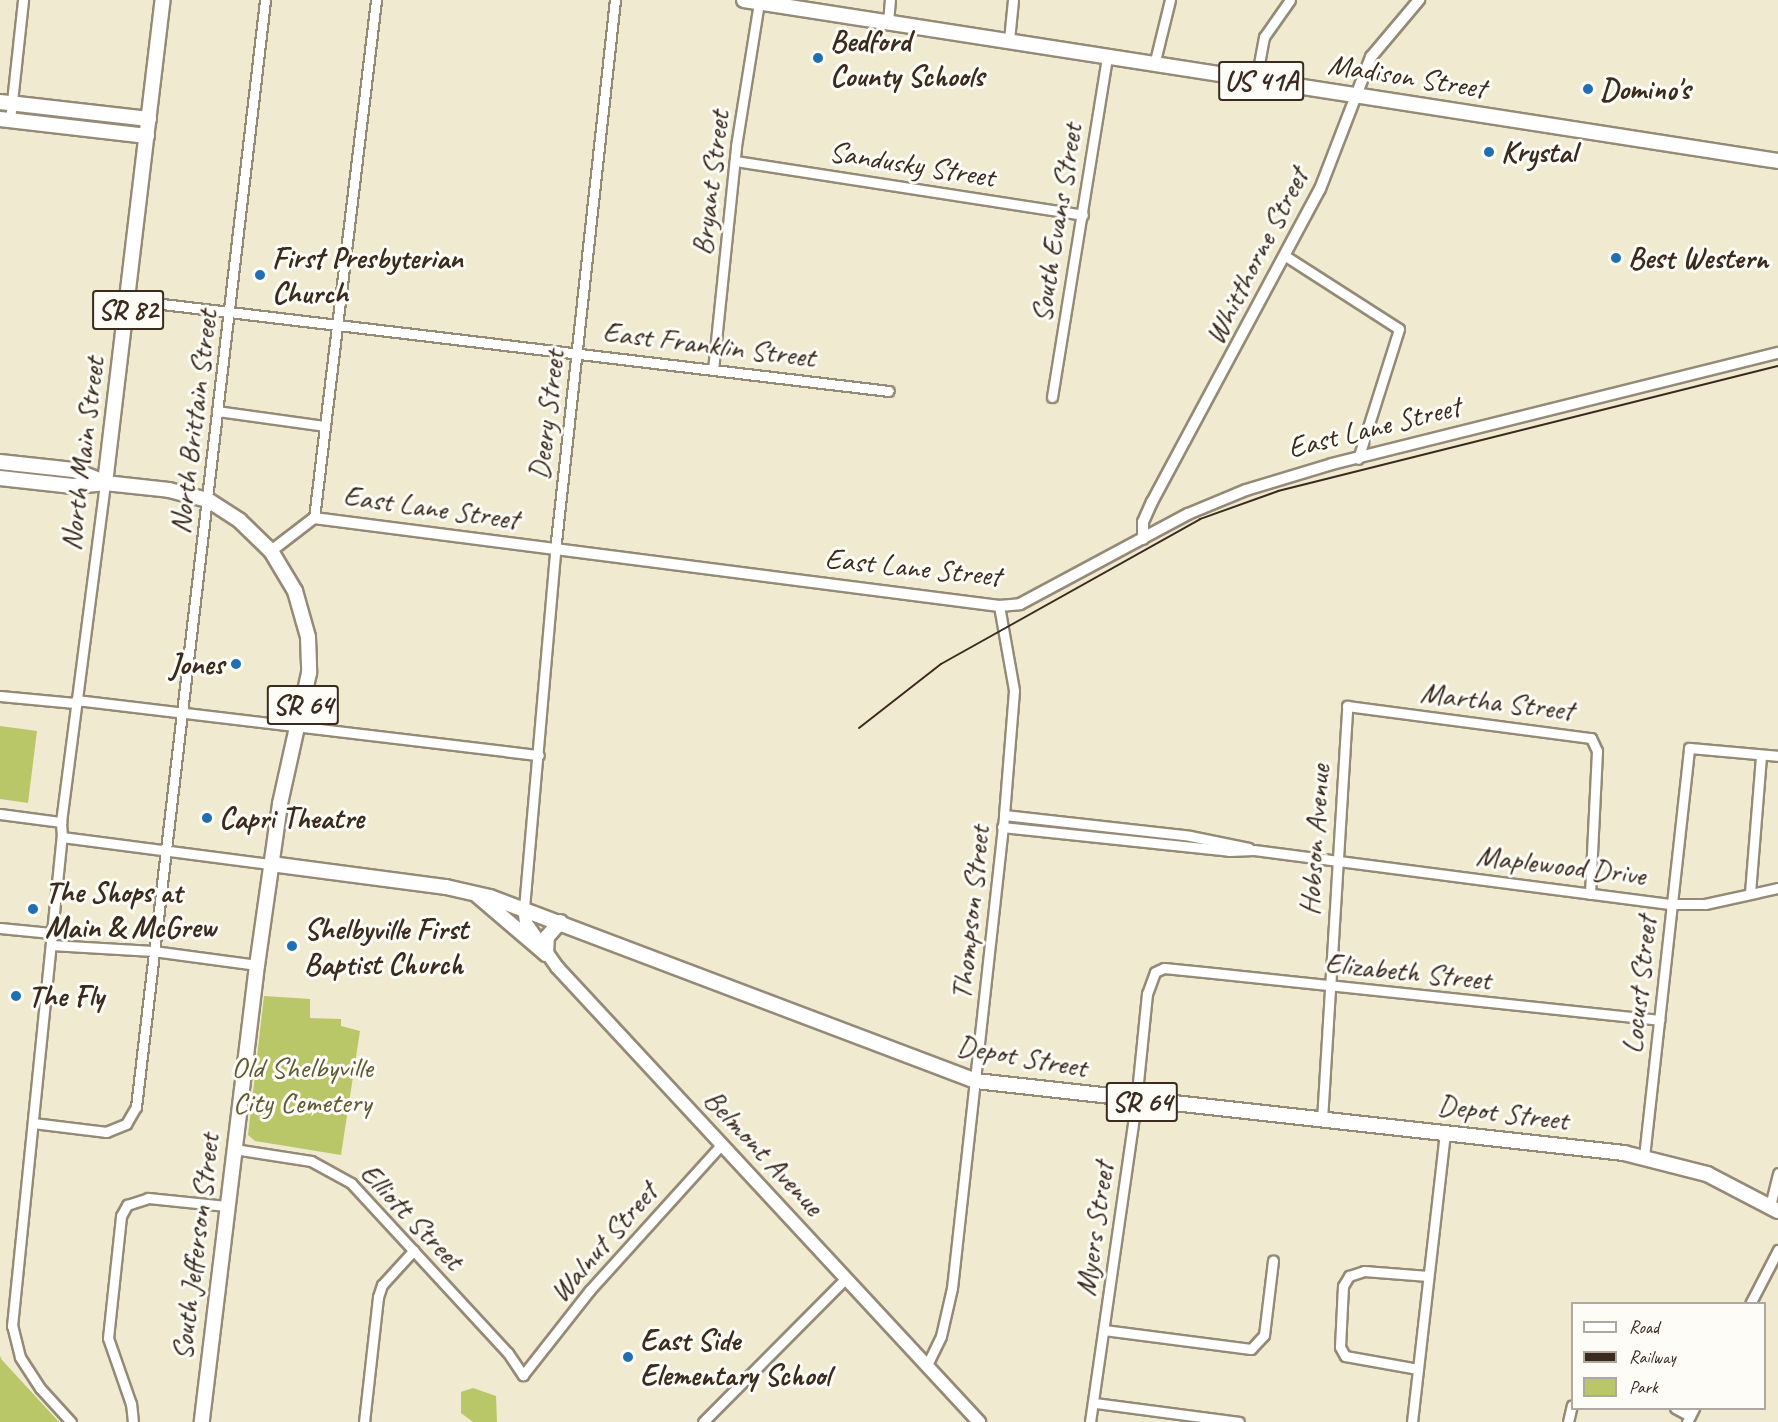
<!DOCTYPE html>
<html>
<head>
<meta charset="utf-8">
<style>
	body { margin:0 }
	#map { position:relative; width:1778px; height:1422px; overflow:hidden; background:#efead0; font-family:Caveat,sans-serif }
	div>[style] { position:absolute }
	.green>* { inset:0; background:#bac769 }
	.roads { filter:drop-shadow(2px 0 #958a77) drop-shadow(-2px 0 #958a77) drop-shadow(0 2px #958a77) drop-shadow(0 -2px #958a77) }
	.minor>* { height:9px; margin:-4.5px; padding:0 4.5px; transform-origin:4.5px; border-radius:4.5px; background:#fff }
	.tertiary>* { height:10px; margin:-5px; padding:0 5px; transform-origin:5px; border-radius:5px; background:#fff }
	.secondary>* { height:12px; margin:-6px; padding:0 6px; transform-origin:6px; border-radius:6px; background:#fff }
	.primary>* { height:14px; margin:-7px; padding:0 7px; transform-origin:7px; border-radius:7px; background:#fff }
	.rail>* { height:2px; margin:-1px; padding:0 1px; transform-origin:1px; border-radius:1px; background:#3b2a1e }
	.dots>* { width:16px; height:16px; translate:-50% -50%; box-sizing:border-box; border:3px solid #fdfcf7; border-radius:50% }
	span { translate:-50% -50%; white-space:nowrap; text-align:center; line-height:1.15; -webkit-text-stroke:6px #fdfcf7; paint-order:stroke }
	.shield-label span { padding:2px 4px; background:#fdfcf7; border:2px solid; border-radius:4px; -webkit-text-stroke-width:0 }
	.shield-label { font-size:28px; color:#3b2a1e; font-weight:700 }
	.poi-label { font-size:30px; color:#3b2a1e; font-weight:700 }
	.left { translate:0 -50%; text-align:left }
	.right { translate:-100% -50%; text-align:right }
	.street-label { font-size:30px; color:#3b2a1e }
	.park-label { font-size:30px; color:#615934 }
	.legend { position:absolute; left:1571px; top:1302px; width:195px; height:108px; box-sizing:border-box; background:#fdfcf7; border:2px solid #afa8a0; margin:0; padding:8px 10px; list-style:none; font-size:18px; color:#3b2a1e }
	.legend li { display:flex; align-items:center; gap:12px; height:30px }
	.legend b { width:30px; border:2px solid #afa8a0 }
</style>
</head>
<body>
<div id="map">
	<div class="green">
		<i style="clip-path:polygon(0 726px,37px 731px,28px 803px,0 799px)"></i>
		<i style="clip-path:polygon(264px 996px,310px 999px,310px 1018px,341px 1019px,341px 1026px,360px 1031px,341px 1155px,255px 1141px,248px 1135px)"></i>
		<i style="clip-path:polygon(0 1356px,2px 1360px,59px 1422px,0 1422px)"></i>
		<i style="clip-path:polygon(473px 1388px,496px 1396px,497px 1422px,473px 1422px,461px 1413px,461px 1392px)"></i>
	</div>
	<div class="roads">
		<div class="minor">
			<i style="left:888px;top:22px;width:22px;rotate:-85deg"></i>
			<i style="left:1009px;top:40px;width:40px;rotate:-84.3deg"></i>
			<i style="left:1154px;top:65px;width:67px;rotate:-76.2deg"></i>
			<i style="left:1256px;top:80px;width:44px;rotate:-79.5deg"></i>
			<i style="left:1264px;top:37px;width:45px;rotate:-54.9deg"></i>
			<i style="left:10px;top:120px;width:121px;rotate:-83.8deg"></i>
			<i style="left:735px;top:161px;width:352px;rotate:8.8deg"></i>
			<i style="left:1287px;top:257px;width:133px;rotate:32.7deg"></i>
			<i style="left:1399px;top:329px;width:136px;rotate:107.5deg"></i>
			<i style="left:129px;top:300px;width:765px;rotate:6.83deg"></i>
			<i style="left:713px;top:370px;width:225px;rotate:-84.1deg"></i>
			<i style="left:736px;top:146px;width:146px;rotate:-80.9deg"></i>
			<i style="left:1052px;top:397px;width:344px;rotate:-80.8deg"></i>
			<i style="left:217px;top:411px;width:109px;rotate:7.9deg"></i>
			<i style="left:314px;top:518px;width:522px;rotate:-83.17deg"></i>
			<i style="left:0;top:696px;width:75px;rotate:5.3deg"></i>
			<i style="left:76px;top:700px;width:466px;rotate:6.8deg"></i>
			<i style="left:0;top:814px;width:62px;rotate:7.5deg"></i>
			<i style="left:1004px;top:815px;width:187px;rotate:6.4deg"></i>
			<i style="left:1190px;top:836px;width:60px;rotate:11.5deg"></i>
			<i style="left:1002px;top:827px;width:228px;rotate:6deg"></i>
			<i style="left:1229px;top:851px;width:25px;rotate:-2deg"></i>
			<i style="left:1254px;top:850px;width:421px;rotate:7.4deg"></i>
			<i style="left:1672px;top:904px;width:33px"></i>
			<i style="left:1705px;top:904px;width:75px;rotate:-12.4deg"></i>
			<i style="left:62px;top:837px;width:211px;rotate:7.4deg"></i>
			<i style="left:1750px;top:893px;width:138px;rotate:-85.4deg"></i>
			<i style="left:524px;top:908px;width:358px;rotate:-85deg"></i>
			<i style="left:555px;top:551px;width:554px;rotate:-83.79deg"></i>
			<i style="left:0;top:928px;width:51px;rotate:5.6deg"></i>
			<i style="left:51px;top:945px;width:102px;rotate:3.4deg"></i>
			<i style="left:153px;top:951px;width:105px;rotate:7.7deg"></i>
			<i style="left:1322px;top:1120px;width:415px;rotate:-86.5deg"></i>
			<i style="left:1347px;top:706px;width:246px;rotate:7.5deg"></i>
			<i style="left:1591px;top:738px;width:14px;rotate:65deg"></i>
			<i style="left:1597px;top:751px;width:143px;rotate:92.8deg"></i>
			<i style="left:33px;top:1123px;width:74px;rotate:7deg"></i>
			<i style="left:106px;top:1132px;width:22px;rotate:-22deg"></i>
			<i style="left:126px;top:1124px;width:20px;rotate:-60deg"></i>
			<i style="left:136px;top:1107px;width:1114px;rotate:-83.35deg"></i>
			<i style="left:234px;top:1149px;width:78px;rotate:8.9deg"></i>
			<i style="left:311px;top:1161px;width:46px;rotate:28.8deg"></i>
			<i style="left:351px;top:1183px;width:231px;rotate:47.3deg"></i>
			<i style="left:508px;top:1353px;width:27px;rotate:56deg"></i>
			<i style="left:523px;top:1375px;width:108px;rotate:-51.8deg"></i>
			<i style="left:590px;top:1290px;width:197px;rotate:-47.9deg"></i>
			<i style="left:1644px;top:1157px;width:411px;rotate:-83.7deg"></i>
			<i style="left:1689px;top:748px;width:89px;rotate:5.1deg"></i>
			<i style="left:1770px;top:1206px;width:34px;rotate:-76deg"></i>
			<i style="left:1750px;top:1304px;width:61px;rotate:-62.6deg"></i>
			<i style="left:1104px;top:1330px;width:148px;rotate:7.4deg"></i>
			<i style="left:1251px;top:1349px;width:19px;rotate:-47deg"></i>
			<i style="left:1264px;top:1335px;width:75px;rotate:-83.1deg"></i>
			<i style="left:927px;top:1365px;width:32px;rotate:-64deg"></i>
			<i style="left:941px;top:1336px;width:49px;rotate:-77.1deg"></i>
			<i style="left:952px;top:1288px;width:476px;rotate:-83.7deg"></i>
			<i style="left:1004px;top:815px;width:125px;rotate:-85.4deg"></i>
			<i style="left:1014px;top:690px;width:85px;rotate:-100.1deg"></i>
			<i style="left:1418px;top:1369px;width:74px;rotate:-169.9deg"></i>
			<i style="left:1345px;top:1356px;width:10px;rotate:-119deg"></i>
			<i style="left:1340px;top:1347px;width:61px;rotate:-87.2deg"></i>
			<i style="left:1343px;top:1286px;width:12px;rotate:-59deg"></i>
			<i style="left:1349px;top:1276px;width:16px;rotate:-18deg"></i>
			<i style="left:1364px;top:1271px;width:64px;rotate:4.5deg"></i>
			<i style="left:1095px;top:1403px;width:145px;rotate:7.5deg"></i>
			<i style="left:1675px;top:1408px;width:17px;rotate:28deg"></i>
			<i style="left:71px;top:1422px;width:46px;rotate:-132.4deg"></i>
			<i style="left:40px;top:1388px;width:37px;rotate:-123deg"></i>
			<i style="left:20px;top:1357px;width:32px;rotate:-104deg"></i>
			<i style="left:12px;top:1326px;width:492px;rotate:-84.2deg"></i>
			<i style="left:62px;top:837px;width:15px;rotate:-94deg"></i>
			<i style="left:61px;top:822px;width:342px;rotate:-82.6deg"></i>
			<i style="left:133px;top:1422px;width:18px;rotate:-96deg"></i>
			<i style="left:131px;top:1404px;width:70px;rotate:-109.2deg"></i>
			<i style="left:108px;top:1338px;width:123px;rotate:-83.9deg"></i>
			<i style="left:121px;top:1216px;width:13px;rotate:-61deg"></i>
			<i style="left:127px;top:1205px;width:22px;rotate:-18deg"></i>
			<i style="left:148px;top:1198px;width:79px;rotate:5.8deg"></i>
			<i style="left:364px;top:1422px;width:126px;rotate:-83.6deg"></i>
			<i style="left:378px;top:1297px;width:13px;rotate:-72deg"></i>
			<i style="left:382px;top:1285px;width:47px;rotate:-47.6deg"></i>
			<i style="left:703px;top:1422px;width:203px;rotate:-45.2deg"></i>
			<i style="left:1090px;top:1422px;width:323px;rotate:-81.8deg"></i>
			<i style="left:1136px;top:1102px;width:109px;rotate:-84.2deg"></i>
			<i style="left:1147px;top:994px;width:23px;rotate:-70deg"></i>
			<i style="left:1155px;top:972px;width:10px;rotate:-24deg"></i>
			<i style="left:1164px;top:968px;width:40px;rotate:5.7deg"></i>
			<i style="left:1204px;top:972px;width:458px;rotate:6deg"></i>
			<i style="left:1412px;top:1422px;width:292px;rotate:-83.5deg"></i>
			<i style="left:1568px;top:1422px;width:17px;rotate:-77deg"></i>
			<i style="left:1687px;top:1422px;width:16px;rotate:-63deg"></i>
		</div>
		<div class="tertiary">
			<i style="left:1143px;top:539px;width:17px;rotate:-90deg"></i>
			<i style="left:1143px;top:522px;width:22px;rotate:-66deg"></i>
			<i style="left:1152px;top:502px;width:355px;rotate:-61.8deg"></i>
			<i style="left:1320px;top:189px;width:142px;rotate:-68.9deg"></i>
			<i style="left:1371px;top:57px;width:75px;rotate:-49.9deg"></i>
			<i style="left:271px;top:551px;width:54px;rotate:-37.5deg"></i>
			<i style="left:314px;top:518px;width:691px;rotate:7.32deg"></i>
			<i style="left:999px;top:606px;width:21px;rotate:-5deg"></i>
			<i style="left:1020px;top:604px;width:191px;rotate:-28.2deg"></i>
			<i style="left:1188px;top:514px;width:63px;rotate:-22.5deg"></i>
			<i style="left:1246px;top:490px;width:90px;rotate:-16.8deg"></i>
			<i style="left:1332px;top:464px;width:460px;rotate:-14deg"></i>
		</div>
		<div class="secondary">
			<i style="left:524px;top:908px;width:15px;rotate:82deg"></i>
			<i style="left:526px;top:923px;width:54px;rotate:54.8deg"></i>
			<i style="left:557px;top:967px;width:621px;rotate:47.15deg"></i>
		</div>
		<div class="primary">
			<i style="left:744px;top:0;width:1046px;rotate:8.85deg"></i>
			<i style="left:0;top:102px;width:150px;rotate:6.5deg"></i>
			<i style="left:0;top:119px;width:148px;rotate:6.6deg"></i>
			<i style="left:0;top:462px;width:74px;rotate:6.2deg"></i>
			<i style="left:74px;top:470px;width:31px;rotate:22deg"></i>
			<i style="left:0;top:478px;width:73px;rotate:6.3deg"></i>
			<i style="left:73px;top:486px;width:32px;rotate:-5deg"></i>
			<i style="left:105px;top:483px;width:64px;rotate:6.2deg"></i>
			<i style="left:169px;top:490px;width:40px;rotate:14.4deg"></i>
			<i style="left:208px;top:500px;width:38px;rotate:33deg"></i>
			<i style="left:240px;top:521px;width:43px;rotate:44.1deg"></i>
			<i style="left:271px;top:551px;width:47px;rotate:59deg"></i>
			<i style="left:295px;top:591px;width:48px;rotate:74.2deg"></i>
			<i style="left:308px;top:637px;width:36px;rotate:88deg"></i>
			<i style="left:309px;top:673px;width:134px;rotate:102.5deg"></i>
			<i style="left:280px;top:804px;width:163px;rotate:98.1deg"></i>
			<i style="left:257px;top:965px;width:460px;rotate:96.9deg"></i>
			<i style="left:105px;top:483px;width:486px;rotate:-83.2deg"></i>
			<i style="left:271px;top:864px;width:177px;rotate:7.5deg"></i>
			<i style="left:446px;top:887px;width:45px;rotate:12.8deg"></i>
			<i style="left:490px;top:897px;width:520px;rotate:20.74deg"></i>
			<i style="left:976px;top:1081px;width:652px;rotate:6.34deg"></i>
			<i style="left:1624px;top:1153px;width:86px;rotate:14.2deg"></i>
			<i style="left:1707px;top:1174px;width:80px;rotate:27.5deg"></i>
			<i style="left:478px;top:896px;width:89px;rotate:40.5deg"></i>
			<i style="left:546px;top:954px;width:17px;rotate:-87deg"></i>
			<i style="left:547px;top:937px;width:20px;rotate:-49deg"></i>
		</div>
	</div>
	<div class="rail">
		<i style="left:859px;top:728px;width:104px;rotate:-38deg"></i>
		<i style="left:941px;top:664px;width:297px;rotate:-29.2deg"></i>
		<i style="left:1200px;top:519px;width:83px;rotate:-19.7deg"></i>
		<i style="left:1278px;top:491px;width:515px;rotate:-14.04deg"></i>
	</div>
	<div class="dots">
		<i style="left:818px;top:58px;background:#1f6fb2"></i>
		<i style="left:1588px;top:89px;background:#1f6fb2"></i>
		<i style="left:1489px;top:152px;background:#1f6fb2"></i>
		<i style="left:1616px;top:258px;background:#1f6fb2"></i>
		<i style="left:260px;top:275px;background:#1f6fb2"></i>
		<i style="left:236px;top:664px;background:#1f6fb2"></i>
		<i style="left:207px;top:818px;background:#1f6fb2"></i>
		<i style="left:33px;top:909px;background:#1f6fb2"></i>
		<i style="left:292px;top:946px;background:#1f6fb2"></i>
		<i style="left:16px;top:996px;background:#1f6fb2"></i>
		<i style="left:628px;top:1357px;background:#1f6fb2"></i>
	</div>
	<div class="shield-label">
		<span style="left:1261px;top:81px">US 41A</span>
		<span style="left:128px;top:310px">SR 82</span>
		<span style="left:303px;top:705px">SR 64</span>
		<span style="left:1142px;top:1102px">SR 64</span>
	</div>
	<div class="poi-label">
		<span class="left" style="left:830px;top:58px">Bedford<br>County Schools</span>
		<span class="left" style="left:1600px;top:89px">Domino's</span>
		<span class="left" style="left:1501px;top:152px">Krystal</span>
		<span class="left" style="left:272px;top:275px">First Presbyterian<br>Church</span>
		<span class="left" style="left:1628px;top:258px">Best Western</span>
		<span class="right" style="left:224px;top:664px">Jones</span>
		<span class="left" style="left:219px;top:818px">Capri Theatre</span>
		<span class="left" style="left:45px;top:909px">The Shops at<br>Main &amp; McGrew</span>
		<span class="left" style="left:304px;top:946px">Shelbyville First<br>Baptist Church</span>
		<span class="left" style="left:28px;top:996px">The Fly</span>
		<span class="left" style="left:640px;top:1357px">East Side<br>Elementary School</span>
	</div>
	<div class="street-label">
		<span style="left:1407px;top:76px;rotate:9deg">Madison Street</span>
		<span style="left:912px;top:164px;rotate:9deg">Sandusky Street</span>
		<span style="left:710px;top:183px;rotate:-83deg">Bryant Street</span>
		<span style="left:1056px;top:223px;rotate:-81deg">South Evans Street</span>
		<span style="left:1256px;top:256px;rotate:-63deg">Whitthorne Street</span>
		<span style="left:709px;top:344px;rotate:7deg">East Franklin Street</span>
		<span style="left:546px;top:415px;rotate:-83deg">Deery Street</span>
		<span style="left:193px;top:422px;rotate:-83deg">North Brittain Street</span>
		<span style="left:1374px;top:427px;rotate:-14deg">East Lane Street</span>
		<span style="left:82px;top:454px;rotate:-83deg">North Main Street</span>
		<span style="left:431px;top:507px;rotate:8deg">East Lane Street</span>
		<span style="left:913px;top:567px;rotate:6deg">East Lane Street</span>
		<span style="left:1497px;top:701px;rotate:7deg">Martha Street</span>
		<span style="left:1314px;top:840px;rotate:-86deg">Hobson Avenue</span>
		<span style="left:1561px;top:865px;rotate:7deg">Maplewood Drive</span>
		<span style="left:970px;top:913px;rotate:-84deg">Thompson Street</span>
		<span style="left:1408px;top:971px;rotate:6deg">Elizabeth Street</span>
		<span style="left:1639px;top:985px;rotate:-84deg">Locust Street</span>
		<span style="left:1022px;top:1056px;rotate:10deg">Depot Street</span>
		<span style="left:1503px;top:1112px;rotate:7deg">Depot Street</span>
		<span style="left:764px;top:1152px;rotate:47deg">Belmont Avenue</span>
		<span style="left:412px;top:1216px;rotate:46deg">Elliott Street</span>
		<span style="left:1094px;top:1229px;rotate:-82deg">Myers Street</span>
		<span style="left:603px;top:1242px;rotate:-49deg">Walnut Street</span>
		<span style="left:195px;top:1247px;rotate:-83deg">South Jefferson Street</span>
	</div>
	<div class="park-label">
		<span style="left:302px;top:1084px">Old Shelbyville<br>City Cemetery</span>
	</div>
	<ul class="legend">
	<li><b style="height:8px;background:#fff"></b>Road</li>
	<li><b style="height:8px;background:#3b2a1e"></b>Railway</li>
	<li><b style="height:16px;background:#bac769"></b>Park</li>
	</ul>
</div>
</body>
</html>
